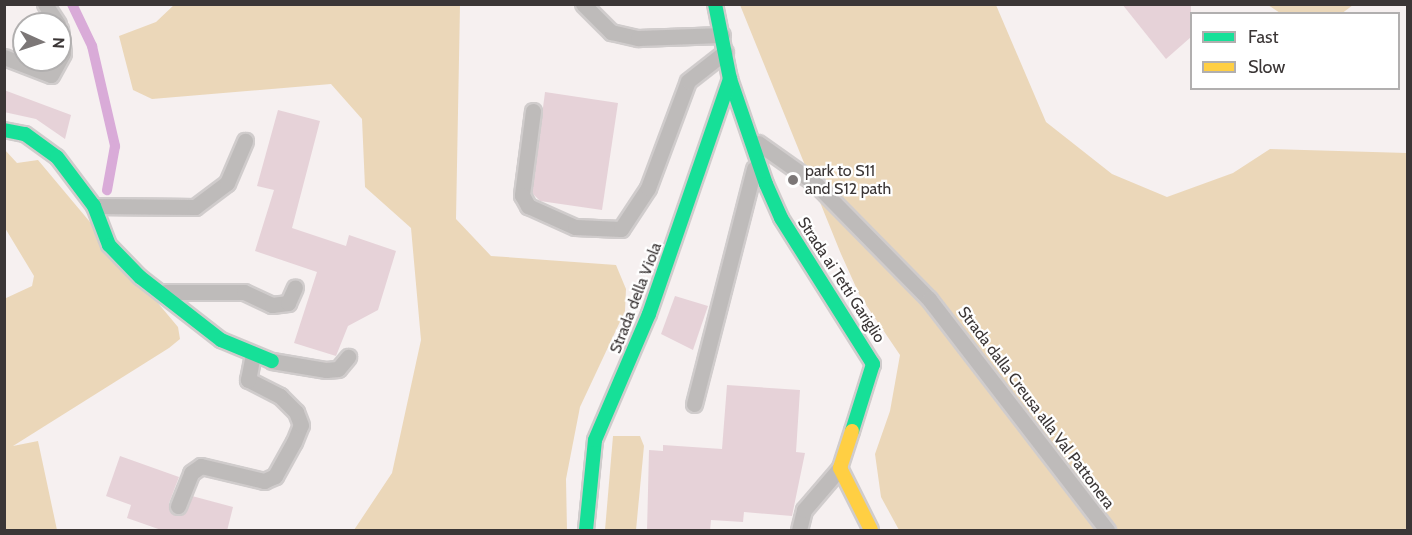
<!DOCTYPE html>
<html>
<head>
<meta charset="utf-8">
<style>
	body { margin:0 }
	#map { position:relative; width:1412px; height:535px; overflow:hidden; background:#f6f0f0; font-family:Cabin,sans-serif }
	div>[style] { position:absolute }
	.green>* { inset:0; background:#ebd7b9 }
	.stream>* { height:10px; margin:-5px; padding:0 5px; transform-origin:5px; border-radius:5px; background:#d9abd8 }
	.building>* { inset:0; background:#e6d2d8 }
	.roads { filter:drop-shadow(2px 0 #d0cccc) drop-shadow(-2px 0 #d0cccc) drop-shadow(0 2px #d0cccc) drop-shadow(0 -2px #d0cccc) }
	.lane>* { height:15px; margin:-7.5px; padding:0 7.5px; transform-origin:7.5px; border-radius:7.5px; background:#bebbba }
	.fast>* { height:14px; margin:-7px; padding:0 7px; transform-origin:7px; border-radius:7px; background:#16e098 }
	.slow>* { height:14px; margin:-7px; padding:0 7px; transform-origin:7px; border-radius:7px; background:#ffcf43 }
	.dots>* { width:16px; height:16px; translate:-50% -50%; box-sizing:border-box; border:3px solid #fff; border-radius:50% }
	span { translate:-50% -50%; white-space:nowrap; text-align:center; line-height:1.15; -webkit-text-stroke:4.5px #fff; paint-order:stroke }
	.poi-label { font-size:16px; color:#3b3636 }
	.left { translate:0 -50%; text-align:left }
	.street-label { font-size:16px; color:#3b3636 }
	.frame { position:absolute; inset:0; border:6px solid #3b3636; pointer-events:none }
	.legend { position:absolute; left:1190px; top:12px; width:210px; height:78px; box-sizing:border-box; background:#fff; border:2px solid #b1afaf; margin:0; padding:8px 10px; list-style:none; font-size:18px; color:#3b3636 }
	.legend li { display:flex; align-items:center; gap:12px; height:30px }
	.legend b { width:30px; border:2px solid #b1afaf }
	.north { position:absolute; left:12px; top:12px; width:60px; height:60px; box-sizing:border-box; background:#fff; border:2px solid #b1afaf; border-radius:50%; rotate:93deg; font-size:16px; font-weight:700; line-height:24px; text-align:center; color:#3b3636 }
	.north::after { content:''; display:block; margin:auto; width:21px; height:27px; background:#7c7777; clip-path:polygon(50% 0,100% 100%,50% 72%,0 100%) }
</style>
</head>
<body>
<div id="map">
	<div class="green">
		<i style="clip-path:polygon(175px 4px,460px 5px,456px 219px,491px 256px,616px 265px,626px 289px,625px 311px,580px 407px,566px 479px,567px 530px,354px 530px,392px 473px,421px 340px,411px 228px,365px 187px,362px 119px,331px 84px,152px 99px,133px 90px,119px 36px,156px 22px)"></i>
		<i style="clip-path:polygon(740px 5px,996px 5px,1046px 122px,1112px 174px,1167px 197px,1233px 173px,1270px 149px,1407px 153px,1407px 530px,899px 530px,881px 497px,875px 454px,890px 411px,900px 355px,860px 296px,841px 254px)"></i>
		<i style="clip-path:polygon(1268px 5px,1353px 5px,1341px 14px,1280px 13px)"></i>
		<i style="clip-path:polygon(5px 150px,17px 163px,38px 160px,178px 327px,180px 339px,169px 348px,13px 446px,38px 441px,57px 530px,5px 530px,4px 299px,32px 286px,34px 276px,5px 228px)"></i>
		<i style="clip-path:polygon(613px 436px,640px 436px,644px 446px,636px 530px,605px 530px)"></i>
	</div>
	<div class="stream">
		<i style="left:72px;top:4px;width:47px;rotate:64.5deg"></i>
		<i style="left:92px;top:46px;width:103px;rotate:77deg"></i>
		<i style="left:115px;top:146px;width:45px;rotate:100.3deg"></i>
	</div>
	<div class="building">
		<i style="clip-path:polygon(1122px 4px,1191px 4px,1191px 37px,1166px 59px)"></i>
		<i style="clip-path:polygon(4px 90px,71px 115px,65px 139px,36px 119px,4px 112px)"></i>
		<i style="clip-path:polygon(545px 92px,618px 103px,602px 210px,540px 201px,532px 193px)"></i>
		<i style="clip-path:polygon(278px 110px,320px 121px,292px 228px,346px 246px,349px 235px,396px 251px,378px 310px,348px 326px,336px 356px,294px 343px,317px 272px,255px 251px,274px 190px,257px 186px)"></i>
		<i style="clip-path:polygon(675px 296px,708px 306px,693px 350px,661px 334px)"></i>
		<i style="clip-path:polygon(727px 385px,800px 390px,796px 452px,805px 453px,792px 516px,744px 512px,743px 522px,711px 520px,710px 531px,647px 531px,649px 450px,663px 451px,663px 445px,722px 449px)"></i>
		<i style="clip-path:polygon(120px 456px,179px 477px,169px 503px,174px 515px,184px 513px,192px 496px,233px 507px,227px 531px,164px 531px,127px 518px,131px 505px,106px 496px)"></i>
	</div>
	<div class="roads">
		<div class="lane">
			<i style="left:45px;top:4px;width:24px;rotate:57deg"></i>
			<i style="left:583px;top:4px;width:40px;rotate:45deg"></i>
			<i style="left:611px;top:32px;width:28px;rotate:13deg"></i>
			<i style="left:638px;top:38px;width:84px;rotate:-2deg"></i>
			<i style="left:4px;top:57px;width:50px;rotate:21deg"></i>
			<i style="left:51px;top:75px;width:25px;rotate:-61deg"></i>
			<i style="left:63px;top:53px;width:24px;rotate:-97deg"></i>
			<i style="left:533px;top:111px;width:85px;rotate:97.5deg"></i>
			<i style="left:522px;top:195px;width:13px;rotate:61deg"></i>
			<i style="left:528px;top:206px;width:51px;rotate:24.1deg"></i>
			<i style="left:575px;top:227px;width:46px;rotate:2.5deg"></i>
			<i style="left:621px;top:229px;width:49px;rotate:-56.6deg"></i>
			<i style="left:648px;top:188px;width:114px;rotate:-69.5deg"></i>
			<i style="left:688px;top:81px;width:47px;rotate:-38.1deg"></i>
			<i style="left:758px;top:143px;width:71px;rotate:35.3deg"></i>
			<i style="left:816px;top:184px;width:161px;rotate:45.5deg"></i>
			<i style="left:929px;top:299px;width:292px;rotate:52.4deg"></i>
			<i style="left:94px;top:206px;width:101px;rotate:0.6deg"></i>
			<i style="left:195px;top:207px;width:40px;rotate:-37deg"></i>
			<i style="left:227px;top:183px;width:46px;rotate:-66.8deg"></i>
			<i style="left:165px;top:292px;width:79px"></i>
			<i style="left:244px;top:292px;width:31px;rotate:25deg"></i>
			<i style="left:272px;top:305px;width:16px;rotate:-7deg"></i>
			<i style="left:288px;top:303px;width:17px;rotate:-66deg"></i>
			<i style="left:272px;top:361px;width:55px;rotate:9.5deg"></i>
			<i style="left:326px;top:370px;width:12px;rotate:-5deg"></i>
			<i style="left:338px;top:369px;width:16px;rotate:-50deg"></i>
			<i style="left:694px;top:404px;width:243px;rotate:-75.7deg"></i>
			<i style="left:178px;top:506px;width:35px;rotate:-68deg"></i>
			<i style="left:191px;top:473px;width:12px;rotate:-35deg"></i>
			<i style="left:201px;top:466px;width:65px;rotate:13.4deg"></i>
			<i style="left:264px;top:481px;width:12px;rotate:-24deg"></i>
			<i style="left:275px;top:476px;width:39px;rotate:-61deg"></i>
			<i style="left:294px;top:442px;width:18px;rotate:-68deg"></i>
			<i style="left:301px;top:425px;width:14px;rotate:-111deg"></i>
			<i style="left:296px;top:412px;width:23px;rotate:-135deg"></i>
			<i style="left:280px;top:396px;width:36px;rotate:-153deg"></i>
			<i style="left:248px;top:380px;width:25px;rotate:-79deg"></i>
			<i style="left:799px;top:530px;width:21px;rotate:-76deg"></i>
			<i style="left:804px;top:510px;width:55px;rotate:-49.4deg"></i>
		</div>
		<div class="fast">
			<i style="left:715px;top:4px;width:76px;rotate:78.7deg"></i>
			<i style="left:730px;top:79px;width:111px;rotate:71.1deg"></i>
			<i style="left:766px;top:184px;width:37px;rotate:66deg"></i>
			<i style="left:781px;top:218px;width:173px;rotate:57.8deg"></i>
			<i style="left:873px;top:364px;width:70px;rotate:107.4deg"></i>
			<i style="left:4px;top:130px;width:21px;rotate:11deg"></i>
			<i style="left:25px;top:134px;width:39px;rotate:36deg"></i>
			<i style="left:57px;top:157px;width:61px;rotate:52.9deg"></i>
			<i style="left:94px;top:206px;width:42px;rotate:69deg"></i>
			<i style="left:109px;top:245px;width:45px;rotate:45.9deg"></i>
			<i style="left:140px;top:277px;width:103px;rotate:37.9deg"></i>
			<i style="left:221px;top:340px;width:55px;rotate:22.4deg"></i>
			<i style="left:586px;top:530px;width:90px;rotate:-84.3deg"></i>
			<i style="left:595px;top:440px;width:137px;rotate:-66.8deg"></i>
			<i style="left:649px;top:314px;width:249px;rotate:-71deg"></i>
		</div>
		<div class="slow">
			<i style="left:852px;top:431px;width:39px;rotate:108deg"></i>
			<i style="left:840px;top:468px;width:69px;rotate:63.4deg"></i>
		</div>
	</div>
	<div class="dots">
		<i style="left:793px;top:180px;background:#7c7777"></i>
	</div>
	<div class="poi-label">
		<span class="left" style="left:805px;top:180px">park to S11<br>and S12 path</span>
	</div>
	<div class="street-label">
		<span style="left:841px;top:280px;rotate:57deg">Strada ai Tetti Gariglio</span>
		<span style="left:636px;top:298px;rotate:-69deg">Strada della Viola</span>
		<span style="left:1036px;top:408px;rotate:53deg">Strada dalla Creusa alla Val Pattonera</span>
	</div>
	<div class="frame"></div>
	<ul class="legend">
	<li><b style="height:8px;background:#16e098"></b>Fast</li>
	<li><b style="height:8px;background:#ffcf43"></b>Slow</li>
	</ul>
	<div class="north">N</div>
</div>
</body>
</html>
